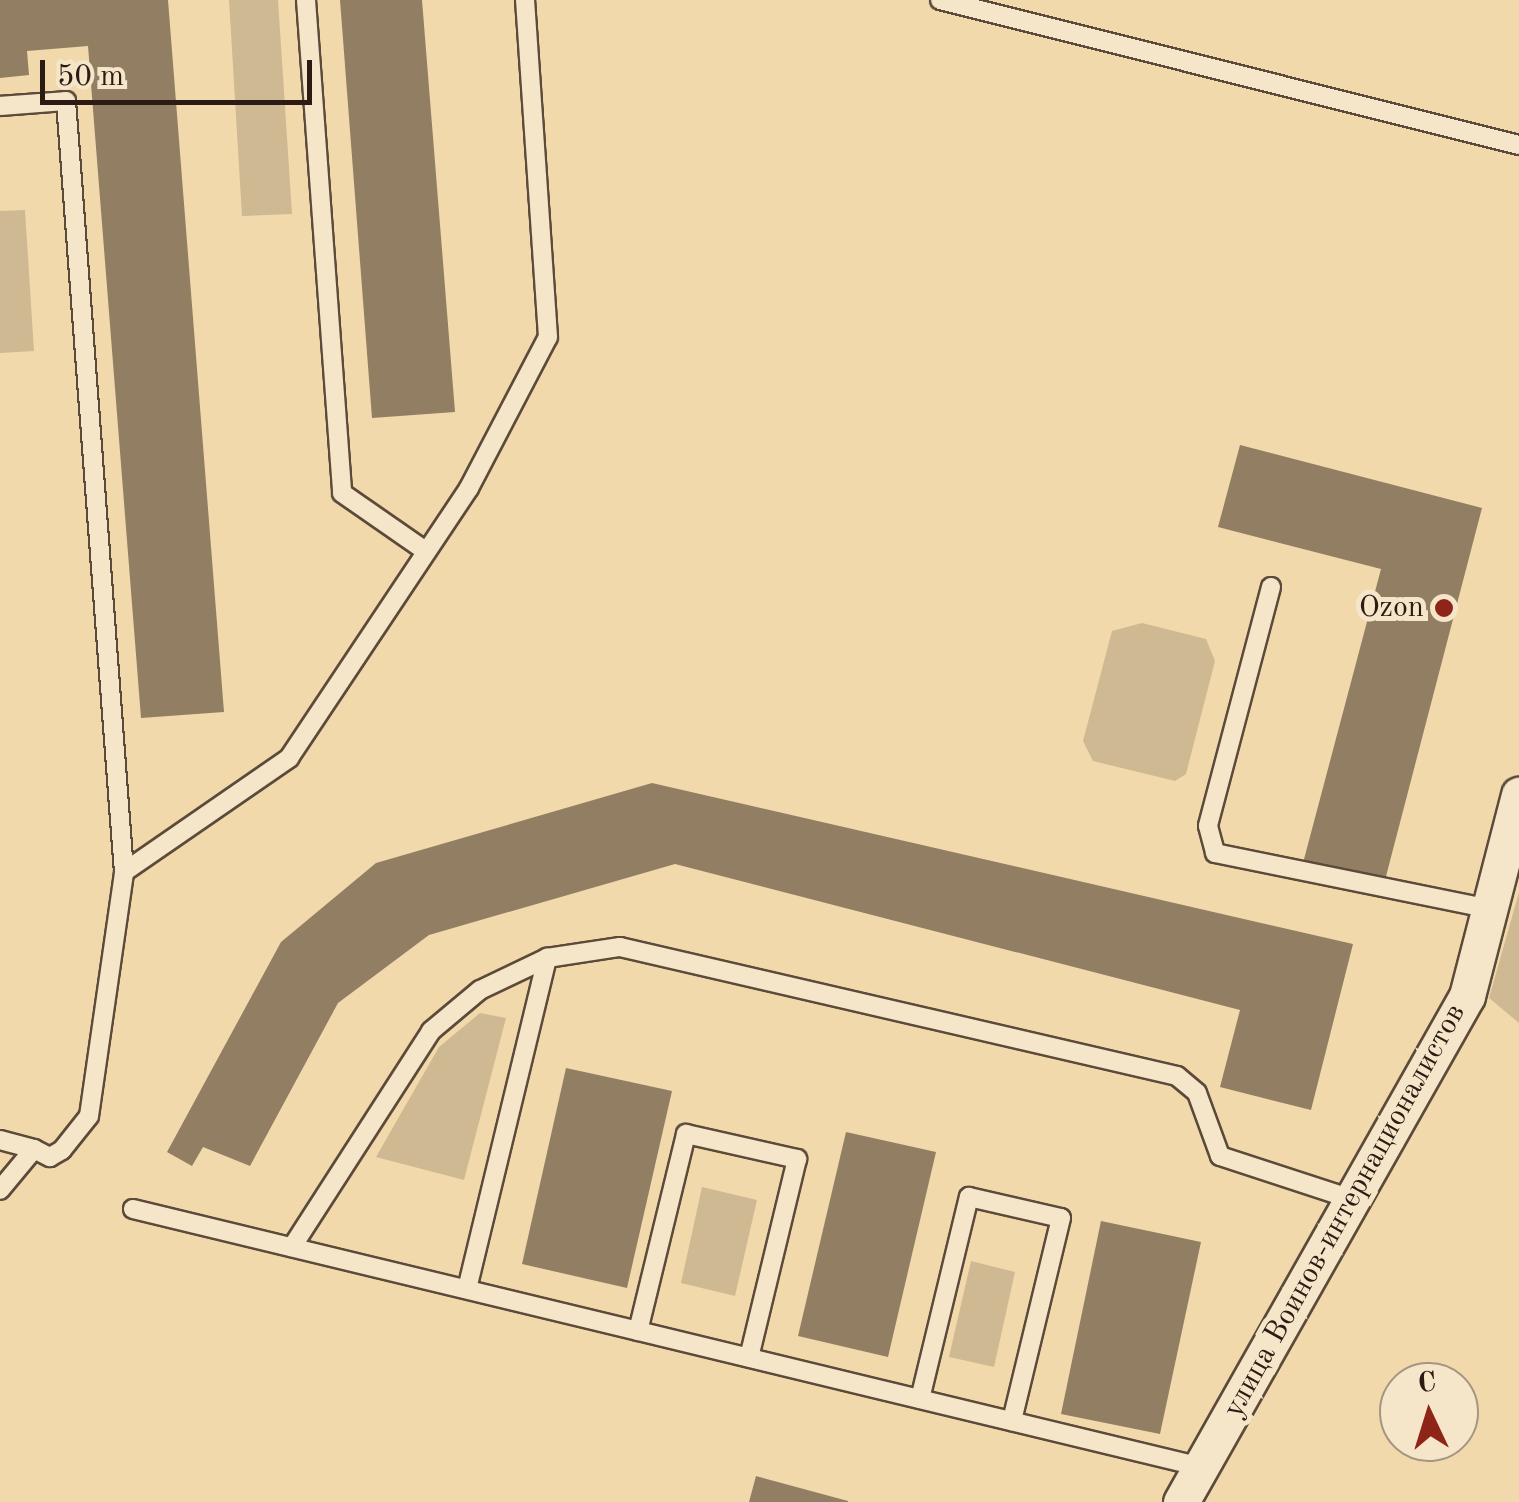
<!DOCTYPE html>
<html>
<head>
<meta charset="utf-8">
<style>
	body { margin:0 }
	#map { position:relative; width:1519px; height:1502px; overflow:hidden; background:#f1d9ac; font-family:"Old Standard TT",serif }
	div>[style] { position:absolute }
	.green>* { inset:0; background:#cfb992 }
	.building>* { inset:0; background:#927e63 }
	.roads { filter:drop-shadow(2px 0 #5c4a3a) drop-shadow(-2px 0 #5c4a3a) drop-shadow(0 2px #5c4a3a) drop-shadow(0 -2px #5c4a3a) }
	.lane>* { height:18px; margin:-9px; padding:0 9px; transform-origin:9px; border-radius:9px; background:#f6e6c9 }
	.street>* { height:35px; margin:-17.5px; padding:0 17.5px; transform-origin:17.5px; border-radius:17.5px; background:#f6e6c9 }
	.dots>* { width:28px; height:28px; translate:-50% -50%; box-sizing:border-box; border:5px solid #f6e6c9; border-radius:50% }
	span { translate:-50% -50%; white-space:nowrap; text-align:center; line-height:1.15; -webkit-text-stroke:10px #f6e6c9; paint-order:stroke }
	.poi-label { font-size:30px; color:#2b1b14 }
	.right { translate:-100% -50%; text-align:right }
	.street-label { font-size:30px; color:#2b1b14 }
	.north { position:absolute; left:1379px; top:1362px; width:100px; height:100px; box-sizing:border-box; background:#f6e6c9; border:2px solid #a59581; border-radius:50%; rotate:356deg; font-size:28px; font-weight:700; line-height:40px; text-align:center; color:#2b1b14 }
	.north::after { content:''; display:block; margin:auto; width:35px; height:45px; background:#8f2418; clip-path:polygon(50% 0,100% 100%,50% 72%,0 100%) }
	.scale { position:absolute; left:40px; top:60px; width:272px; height:45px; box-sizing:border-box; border:5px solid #2b1b14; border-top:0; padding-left:12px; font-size:30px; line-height:35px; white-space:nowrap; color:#2b1b14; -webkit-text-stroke:8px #f6e6c9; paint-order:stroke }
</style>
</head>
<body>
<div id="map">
	<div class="green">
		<i style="clip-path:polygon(229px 0,278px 0,292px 214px,242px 216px)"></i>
		<i style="clip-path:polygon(25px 210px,34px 351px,0 353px,0 211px)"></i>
		<i style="clip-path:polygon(1142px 623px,1206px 639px,1215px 661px,1186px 774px,1175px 781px,1093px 761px,1083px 741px,1112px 631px)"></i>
		<i style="clip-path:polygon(1519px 892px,1519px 1023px,1489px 998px)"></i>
		<i style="clip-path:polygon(480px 1013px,506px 1018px,464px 1180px,376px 1157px,439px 1047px)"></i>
		<i style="clip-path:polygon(702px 1187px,757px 1200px,735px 1296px,681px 1283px)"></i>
		<i style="clip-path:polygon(971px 1261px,1015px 1272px,994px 1367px,949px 1357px)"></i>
	</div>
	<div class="building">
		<i style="clip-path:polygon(0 0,168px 0,224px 712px,141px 718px,88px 46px,27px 51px,29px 75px,0 78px)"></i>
		<i style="clip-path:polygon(340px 0,422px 0,455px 412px,372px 418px)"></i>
		<i style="clip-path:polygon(1240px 445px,1482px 508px,1384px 884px,1303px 863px,1381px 569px,1218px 527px)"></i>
		<i style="clip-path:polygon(652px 783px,1353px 944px,1311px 1110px,1220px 1087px,1240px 1010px,675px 864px,429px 935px,338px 1003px,250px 1166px,203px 1147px,192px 1166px,167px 1152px,281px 942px,376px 863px)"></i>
		<i style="clip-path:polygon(566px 1068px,672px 1091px,627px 1288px,522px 1264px)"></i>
		<i style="clip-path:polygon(846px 1132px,936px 1152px,888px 1357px,798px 1336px)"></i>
		<i style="clip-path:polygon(1101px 1221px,1201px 1242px,1160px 1434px,1061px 1414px)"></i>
		<i style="clip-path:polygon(756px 1476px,848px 1501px,848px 1502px,749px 1502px)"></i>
	</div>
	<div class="roads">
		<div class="lane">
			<i style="left:306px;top:0;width:494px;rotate:85.8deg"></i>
			<i style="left:342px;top:493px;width:100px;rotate:34.8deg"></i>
			<i style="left:940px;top:0;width:597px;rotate:14.06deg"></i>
			<i style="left:0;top:106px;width:66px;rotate:-4.3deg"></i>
			<i style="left:66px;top:101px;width:773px;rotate:85.7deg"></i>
			<i style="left:1271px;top:587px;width:247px;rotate:104.8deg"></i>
			<i style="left:1208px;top:826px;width:28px;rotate:75deg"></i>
			<i style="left:1215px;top:853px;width:277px;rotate:11.5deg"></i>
			<i style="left:0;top:1140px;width:35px;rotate:15deg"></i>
			<i style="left:34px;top:1149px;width:53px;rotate:129.7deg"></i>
			<i style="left:34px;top:1149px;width:18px;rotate:27deg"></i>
			<i style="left:50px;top:1157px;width:14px;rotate:-30deg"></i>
			<i style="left:62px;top:1150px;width:43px;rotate:-51.5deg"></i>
			<i style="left:89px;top:1116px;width:246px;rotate:-81.8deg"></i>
			<i style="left:124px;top:872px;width:201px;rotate:-34.6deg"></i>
			<i style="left:289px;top:758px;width:324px;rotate:-56.3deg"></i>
			<i style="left:469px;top:488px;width:170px;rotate:-62.4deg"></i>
			<i style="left:548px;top:337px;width:338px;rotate:-93.9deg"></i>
			<i style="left:133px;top:1209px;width:1099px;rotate:13.58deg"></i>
			<i style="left:292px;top:1247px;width:257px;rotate:-57.2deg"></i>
			<i style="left:431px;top:1031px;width:64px;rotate:-39.9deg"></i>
			<i style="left:480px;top:990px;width:74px;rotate:-25.5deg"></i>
			<i style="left:547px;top:958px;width:74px;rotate:-8.6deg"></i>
			<i style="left:620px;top:947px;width:572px;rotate:13.04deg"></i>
			<i style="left:1177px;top:1076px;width:26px;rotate:40deg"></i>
			<i style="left:1197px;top:1093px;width:67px;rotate:69.9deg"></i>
			<i style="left:1220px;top:1156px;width:142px;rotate:18.1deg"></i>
			<i style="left:467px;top:1289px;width:341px;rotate:-76.4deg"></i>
			<i style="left:638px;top:1331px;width:203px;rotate:-76.3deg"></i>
			<i style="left:686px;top:1134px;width:114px;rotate:12.7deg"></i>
			<i style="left:797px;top:1159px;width:204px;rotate:103.6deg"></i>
			<i style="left:920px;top:1399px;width:208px;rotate:-76.4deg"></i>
			<i style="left:969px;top:1197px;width:94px;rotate:12.9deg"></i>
			<i style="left:1061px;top:1218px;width:209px;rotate:103.6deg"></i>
		</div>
		<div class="street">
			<i style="left:1181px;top:1502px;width:581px;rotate:-60.52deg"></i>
			<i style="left:1467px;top:996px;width:208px;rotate:-75.5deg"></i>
		</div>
	</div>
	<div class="dots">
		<i style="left:1444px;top:608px;background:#8f2418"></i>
	</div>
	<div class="poi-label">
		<span class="right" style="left:1424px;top:608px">Ozon</span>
	</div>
	<div class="street-label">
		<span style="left:1345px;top:1211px;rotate:-61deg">улица Воинов-интернационалистов</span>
	</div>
	<div class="north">С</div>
	<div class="scale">50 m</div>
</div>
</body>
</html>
